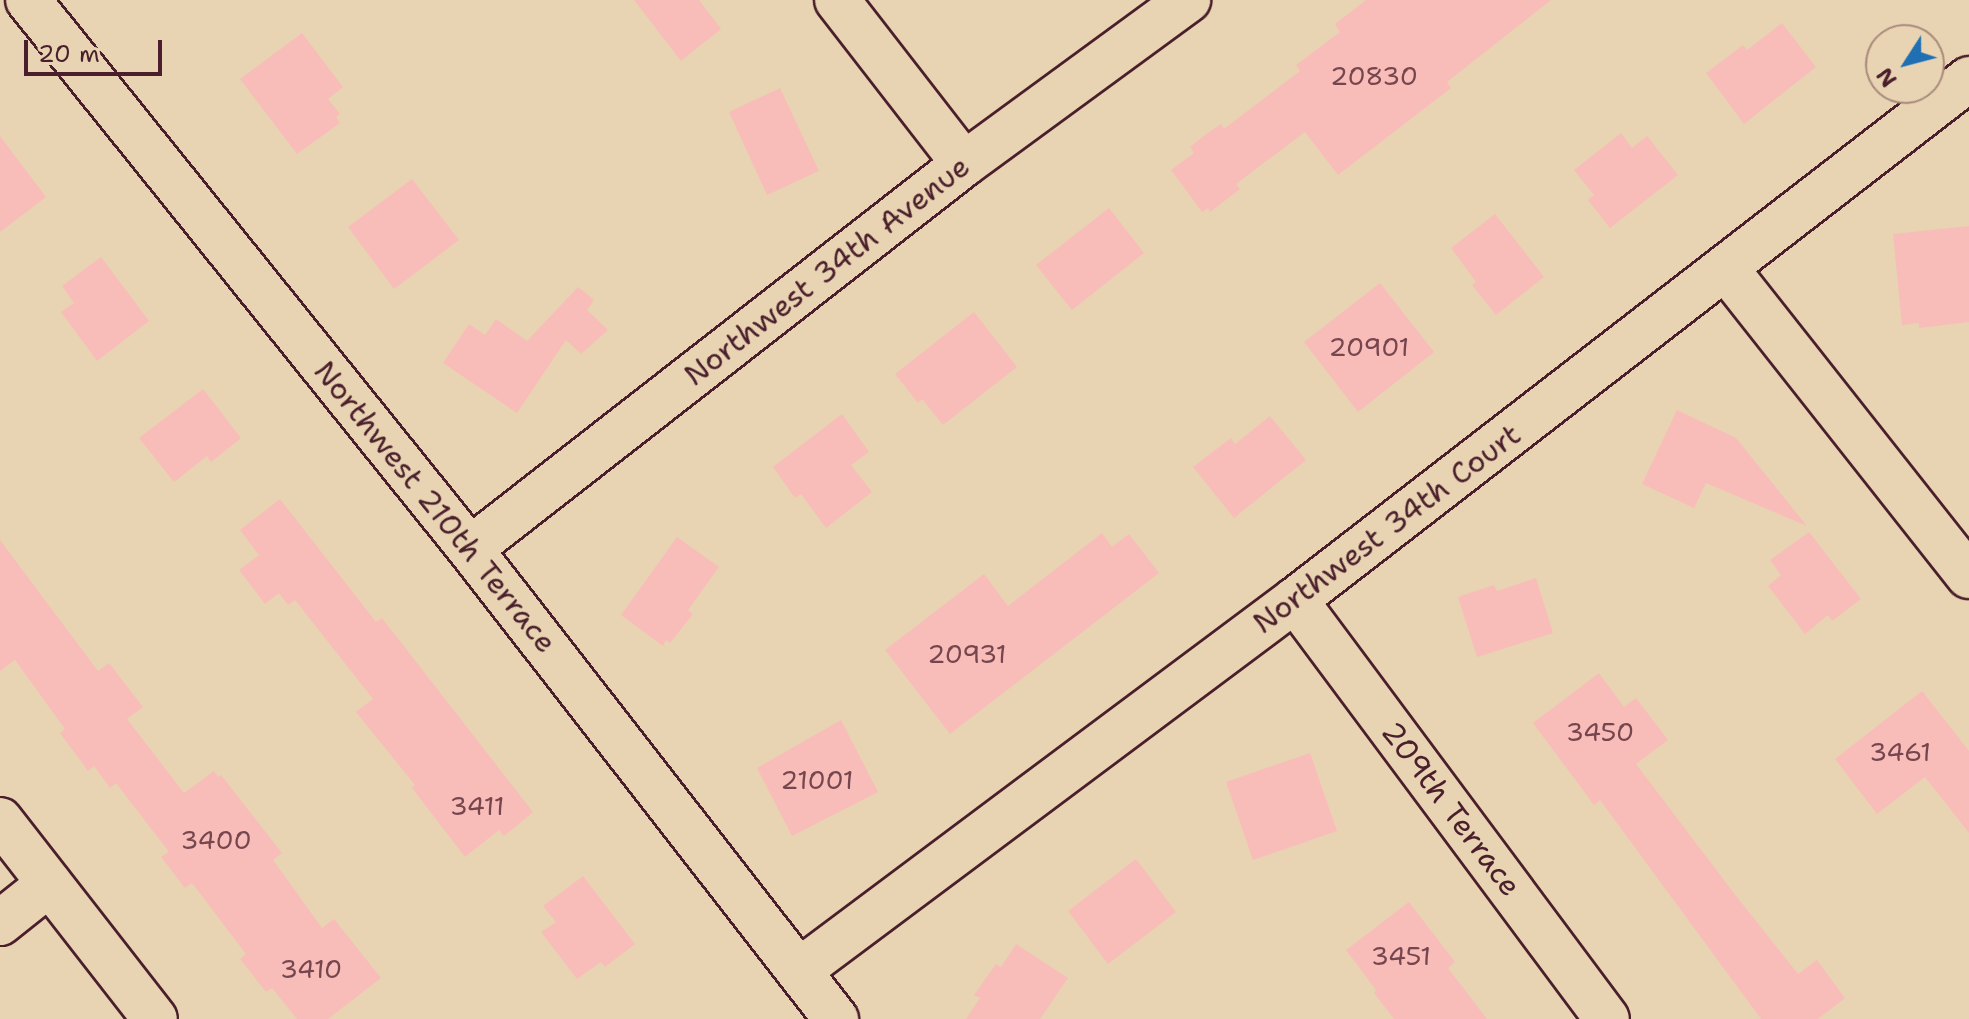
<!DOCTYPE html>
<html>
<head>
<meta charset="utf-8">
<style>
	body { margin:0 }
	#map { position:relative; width:1969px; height:1019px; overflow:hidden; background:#e8d3b2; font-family:"Shantell Sans",sans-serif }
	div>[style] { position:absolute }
	.building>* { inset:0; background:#f9bdb9 }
	.roads { filter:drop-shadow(2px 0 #4a1f2b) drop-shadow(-2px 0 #4a1f2b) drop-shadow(0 2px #4a1f2b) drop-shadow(0 -2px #4a1f2b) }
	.minor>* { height:44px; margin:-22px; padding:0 22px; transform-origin:22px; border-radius:22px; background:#e8d3b2 }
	span { translate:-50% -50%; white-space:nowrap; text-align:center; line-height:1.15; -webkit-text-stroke:6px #e8d3b2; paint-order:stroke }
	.number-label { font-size:26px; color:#76464e }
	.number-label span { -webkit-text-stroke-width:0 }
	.street-label { font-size:30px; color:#4a1f2b }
	.north { position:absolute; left:1865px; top:24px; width:80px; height:80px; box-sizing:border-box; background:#e8d3b2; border:2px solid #a98b7c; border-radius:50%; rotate:234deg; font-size:22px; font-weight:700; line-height:32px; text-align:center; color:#4a1f2b }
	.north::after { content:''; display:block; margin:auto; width:28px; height:36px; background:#1f6fb2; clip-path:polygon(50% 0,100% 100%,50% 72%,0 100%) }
	.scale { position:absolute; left:24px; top:40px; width:138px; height:36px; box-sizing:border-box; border:4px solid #4a1f2b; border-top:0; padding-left:10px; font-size:24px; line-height:28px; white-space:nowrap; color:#4a1f2b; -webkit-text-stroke:6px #e8d3b2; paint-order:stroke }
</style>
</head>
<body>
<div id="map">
	<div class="building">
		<i style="clip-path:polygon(634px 0,699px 0,721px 29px,681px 61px)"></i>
		<i style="clip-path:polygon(1366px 0,1551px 0,1447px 82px,1451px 88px,1338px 175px,1305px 132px,1236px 184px,1240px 189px,1210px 212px,1208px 208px,1202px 212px,1171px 170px,1194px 153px,1190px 147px,1205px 135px,1221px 124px,1224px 129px,1300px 71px,1296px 65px,1340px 32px,1335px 24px)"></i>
		<i style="clip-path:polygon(1782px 23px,1816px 67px,1744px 124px,1706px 73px,1743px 45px,1747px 50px)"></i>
		<i style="clip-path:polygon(302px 33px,343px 87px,328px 99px,340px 114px,336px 117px,340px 123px,297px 154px,240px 79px)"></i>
		<i style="clip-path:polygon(780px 88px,819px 171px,767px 195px,729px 112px)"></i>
		<i style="clip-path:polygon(1621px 133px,1632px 148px,1647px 136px,1678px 175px,1610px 228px,1588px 200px,1594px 195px,1574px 170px)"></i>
		<i style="clip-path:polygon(0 136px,46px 197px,0 232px)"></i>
		<i style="clip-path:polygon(412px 179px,459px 240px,394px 289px,348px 227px)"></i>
		<i style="clip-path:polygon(1109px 208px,1144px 253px,1072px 310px,1036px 265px)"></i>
		<i style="clip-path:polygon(1495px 214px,1544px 277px,1496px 315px,1472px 285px,1476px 282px,1451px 248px)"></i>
		<i style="clip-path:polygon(1969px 226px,1969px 322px,1919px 328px,1919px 323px,1902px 325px,1893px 234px)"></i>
		<i style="clip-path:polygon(101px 257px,149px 321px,97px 361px,61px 312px,74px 303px,62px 286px)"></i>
		<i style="clip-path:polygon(1380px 283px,1434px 352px,1358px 412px,1304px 342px)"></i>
		<i style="clip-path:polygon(578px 287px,594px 300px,587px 310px,608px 330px,581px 354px,566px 340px,517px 413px,443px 363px,469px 324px,485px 335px,496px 319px,527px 341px)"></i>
		<i style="clip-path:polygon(974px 312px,1017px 367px,943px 425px,922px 399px,918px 403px,895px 374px)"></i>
		<i style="clip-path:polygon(203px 389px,241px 438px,211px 462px,207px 456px,174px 482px,139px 438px)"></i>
		<i style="clip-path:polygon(1677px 410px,1736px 438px,1807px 526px,1706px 483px,1694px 508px,1642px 484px)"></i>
		<i style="clip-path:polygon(842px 414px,869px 452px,851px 465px,872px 492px,826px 528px,801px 494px,795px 498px,773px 467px)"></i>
		<i style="clip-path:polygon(1270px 416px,1306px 460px,1234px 518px,1193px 467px,1231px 438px,1235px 444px)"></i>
		<i style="clip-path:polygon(280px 499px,376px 622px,382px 618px,533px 812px,504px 836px,499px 830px,465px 857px,412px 788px,415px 785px,356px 712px,373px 699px,295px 600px,288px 605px,279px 593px,265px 604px,239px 570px,259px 555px,240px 530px)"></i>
		<i style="clip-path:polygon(1809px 532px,1861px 599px,1832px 621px,1828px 615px,1805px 634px,1768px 586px,1781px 575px,1770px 560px)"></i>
		<i style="clip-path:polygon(1102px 533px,1112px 547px,1129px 534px,1159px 573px,950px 734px,885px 650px,984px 574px,1008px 606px)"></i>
		<i style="clip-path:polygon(677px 537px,719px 567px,688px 610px,693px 614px,670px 643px,666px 640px,663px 646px,621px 615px)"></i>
		<i style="clip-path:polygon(0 540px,98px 671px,109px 663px,143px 707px,127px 719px,184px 793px,214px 771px,218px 777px,221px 775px,282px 853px,273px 860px,322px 928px,334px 919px,381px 978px,328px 1019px,297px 1019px,272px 988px,266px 992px,240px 959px,246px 954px,192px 883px,185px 888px,161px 857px,169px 852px,116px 783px,110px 788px,94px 766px,88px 771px,60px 733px,65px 729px,15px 660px,0 671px)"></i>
		<i style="clip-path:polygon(1536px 578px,1553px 633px,1477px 657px,1458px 597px,1494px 585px,1497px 591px)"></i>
		<i style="clip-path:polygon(1599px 673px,1624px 707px,1636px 698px,1668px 740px,1636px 764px,1733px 892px,1798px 974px,1817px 960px,1845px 998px,1818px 1019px,1761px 1019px,1600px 800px,1594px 805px,1533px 723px)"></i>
		<i style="clip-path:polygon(1922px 691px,1969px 751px,1969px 833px,1925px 777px,1877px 814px,1835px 759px)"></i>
		<i style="clip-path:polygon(841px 720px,878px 792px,792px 836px,757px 768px)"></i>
		<i style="clip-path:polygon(1310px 753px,1337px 831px,1253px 860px,1226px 782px)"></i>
		<i style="clip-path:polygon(1136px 859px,1176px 912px,1108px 964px,1068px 911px)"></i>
		<i style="clip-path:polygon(583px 876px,635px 944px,605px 967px,601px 962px,577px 979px,541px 932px,556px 922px,543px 906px)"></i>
		<i style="clip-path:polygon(1409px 902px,1455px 962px,1448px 968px,1487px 1019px,1394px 1019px,1374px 993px,1376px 990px,1346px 950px)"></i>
		<i style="clip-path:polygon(1016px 944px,1068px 978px,1040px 1019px,966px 1019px,980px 998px,974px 995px,996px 964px,1001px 967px)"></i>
	</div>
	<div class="roads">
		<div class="minor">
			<i style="left:28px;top:0;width:705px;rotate:51.16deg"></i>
			<i style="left:470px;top:549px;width:596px;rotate:52.09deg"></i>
			<i style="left:837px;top:0;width:207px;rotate:52.2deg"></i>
			<i style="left:1727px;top:270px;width:390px;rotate:51.7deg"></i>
			<i style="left:470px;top:549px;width:626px;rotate:-37.93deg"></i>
			<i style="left:964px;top:164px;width:278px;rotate:-36.2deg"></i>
			<i style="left:1295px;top:600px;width:522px;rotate:53.33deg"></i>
			<i style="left:0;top:820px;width:252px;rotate:52.1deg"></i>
			<i style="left:0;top:923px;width:63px;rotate:-38.5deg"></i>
			<i style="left:800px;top:970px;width:618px;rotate:-36.78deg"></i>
			<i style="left:1295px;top:600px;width:852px;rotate:-37.7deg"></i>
		</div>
	</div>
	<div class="number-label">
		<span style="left:1374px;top:76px">20830</span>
		<span style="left:1369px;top:347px">20901</span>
		<span style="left:967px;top:654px">20931</span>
		<span style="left:1600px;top:732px">3450</span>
		<span style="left:1900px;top:752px">3461</span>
		<span style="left:817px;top:780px">21001</span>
		<span style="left:477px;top:806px">3411</span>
		<span style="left:216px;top:840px">3400</span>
		<span style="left:1401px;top:956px">3451</span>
		<span style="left:311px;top:969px">3410</span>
	</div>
	<div class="street-label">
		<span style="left:827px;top:271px;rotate:-38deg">Northwest 34th Avenue</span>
		<span style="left:435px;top:507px;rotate:51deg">Northwest 210th Terrace</span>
		<span style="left:1387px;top:529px;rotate:-37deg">Northwest 34th Court</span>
		<span style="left:1451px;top:809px;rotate:53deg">209th Terrace</span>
	</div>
	<div class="north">N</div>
	<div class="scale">20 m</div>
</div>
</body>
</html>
